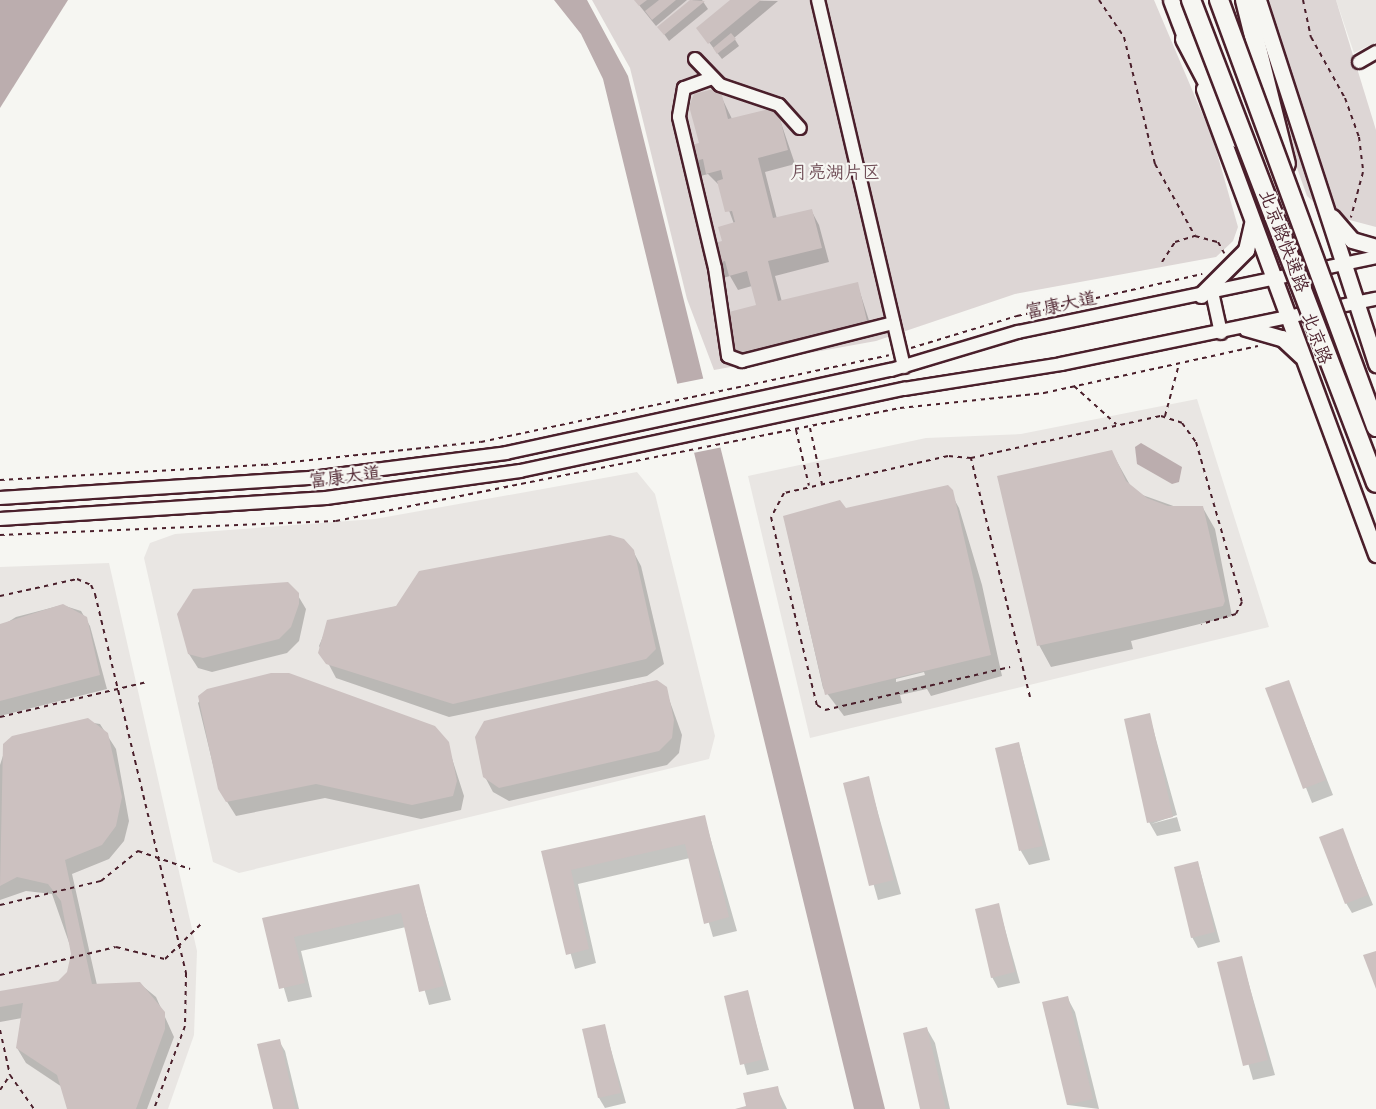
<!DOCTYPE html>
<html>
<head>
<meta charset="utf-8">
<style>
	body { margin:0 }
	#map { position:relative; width:1376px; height:1109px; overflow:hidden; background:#f6f6f2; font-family:Sriracha,"LXGW WenKai TC",sans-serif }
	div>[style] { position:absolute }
	.built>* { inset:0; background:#e9e6e3 }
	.green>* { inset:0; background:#ddd6d5 }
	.water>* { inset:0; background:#bbadae }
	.pier>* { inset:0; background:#f6f6f2 }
	.shadow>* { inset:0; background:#0003 }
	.building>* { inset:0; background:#ccc1c0 }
	.path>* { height:2px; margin-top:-1px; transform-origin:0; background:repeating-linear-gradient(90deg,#4a1f2b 0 4.5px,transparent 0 9px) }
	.roads { filter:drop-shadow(2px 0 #4a1f2b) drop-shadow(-2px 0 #4a1f2b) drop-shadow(0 2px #4a1f2b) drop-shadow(0 -2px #4a1f2b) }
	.minor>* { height:12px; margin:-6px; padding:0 6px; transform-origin:6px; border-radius:6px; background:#f6f6f2 }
	.major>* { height:15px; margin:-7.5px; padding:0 7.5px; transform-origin:7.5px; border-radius:7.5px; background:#f6f6f2 }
	.highway>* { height:18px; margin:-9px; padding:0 9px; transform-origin:9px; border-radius:9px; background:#f6f6f2 }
	.bridges { filter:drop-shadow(2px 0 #4a1f2b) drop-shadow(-2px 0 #4a1f2b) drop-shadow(0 2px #4a1f2b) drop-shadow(0 -2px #4a1f2b) }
	.highway-bridge>* { height:18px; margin:-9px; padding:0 9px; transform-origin:9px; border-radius:9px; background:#f6f6f2 }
	span { translate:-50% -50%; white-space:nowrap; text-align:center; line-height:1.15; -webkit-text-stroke:4.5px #f6f6f2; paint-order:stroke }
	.park-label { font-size:18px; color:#6f4d56 }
	.street-label { font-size:18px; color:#4a1f2b }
</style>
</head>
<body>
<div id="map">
	<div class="built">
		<i style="clip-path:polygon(1336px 0,1376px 0,1376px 42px,1354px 53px)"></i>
		<i style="clip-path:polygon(1197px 399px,1269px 627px,810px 738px,748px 476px,926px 438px,1021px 434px)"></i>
		<i style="clip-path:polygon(637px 472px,655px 494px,715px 736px,709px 759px,239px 873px,213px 862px,144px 558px,150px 543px,175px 534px,375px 519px)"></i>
		<i style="clip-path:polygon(109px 563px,197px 951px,194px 1035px,168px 1109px,0 1109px,0 567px)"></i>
	</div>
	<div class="green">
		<i style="clip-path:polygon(592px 0,1154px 0,1213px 139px,1238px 227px,1233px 241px,1216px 257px,1015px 294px,876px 341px,714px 370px,687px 299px,630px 68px)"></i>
		<i style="clip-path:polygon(1237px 0,1336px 0,1376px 130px,1376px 227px,1327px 214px,1307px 196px)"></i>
	</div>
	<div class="water">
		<i style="clip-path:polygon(0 0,68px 0,0 108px)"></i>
		<i style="clip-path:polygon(554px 0,587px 0,628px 76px,885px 1109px,854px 1109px,603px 79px,581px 34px)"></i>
		<i style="clip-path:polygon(1141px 443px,1182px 467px,1179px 482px,1172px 484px,1137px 464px,1135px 447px)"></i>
	</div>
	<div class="pier">
		<i style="clip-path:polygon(706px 378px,723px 447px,693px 453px,676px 384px)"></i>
	</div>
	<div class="shadow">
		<i style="clip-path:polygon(635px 0,687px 0,656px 26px)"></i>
		<i style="clip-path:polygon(693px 0,702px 0,708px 9px,669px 41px,659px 27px)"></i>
		<i style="clip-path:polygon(732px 0,778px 1px,734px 38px,739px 46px,722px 59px,698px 28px)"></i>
		<i style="clip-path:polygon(721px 96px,732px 119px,776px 108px,795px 164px,765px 172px,777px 219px,811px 210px,819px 225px,829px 262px,775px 276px,782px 302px,857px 283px,874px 336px,741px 369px,733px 355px,758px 306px,752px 286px,738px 290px,730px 276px,715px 280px,707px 266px,702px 248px,724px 242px,734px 224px,720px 186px,708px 174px,693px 178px,685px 164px,701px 144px)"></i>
		<i style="clip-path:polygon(1111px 451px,1134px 492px,1179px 508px,1203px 508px,1215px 529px,1232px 616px,1131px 641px,1133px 649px,1051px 667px,1039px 645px,999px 477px)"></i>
		<i style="clip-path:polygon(evenodd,947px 486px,959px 508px,982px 585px,1002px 676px,931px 696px,927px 689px,900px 695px,902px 703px,844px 716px,823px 688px,784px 517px,846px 510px,947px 486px,924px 672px,925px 675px,896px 682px,896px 679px,924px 672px)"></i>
		<i style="clip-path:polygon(633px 551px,641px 566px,664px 664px,647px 676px,449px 717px,336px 678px,319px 646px,329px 622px)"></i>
		<i style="clip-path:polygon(297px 594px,306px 609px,299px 641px,287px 653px,212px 672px,198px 668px,189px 654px)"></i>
		<i style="clip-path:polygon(62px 605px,81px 611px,90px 626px,107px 689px,0 716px,0 627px,16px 617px)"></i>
		<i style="clip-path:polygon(1288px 681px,1333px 795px,1312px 803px,1267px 689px)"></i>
		<i style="clip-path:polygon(650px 682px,665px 688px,682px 735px,679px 753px,667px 765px,509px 801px,493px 792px,485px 777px,485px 722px)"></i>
		<i style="clip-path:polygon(208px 690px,447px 743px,464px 796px,461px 810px,421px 819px,325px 798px,236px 816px,219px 789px,198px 703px)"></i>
		<i style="clip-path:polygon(1149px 714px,1177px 815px,1151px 824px,1177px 817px,1181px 831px,1157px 836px,1149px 822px)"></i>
		<i style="clip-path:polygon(81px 721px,100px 724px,116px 749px,129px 821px,124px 841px,109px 859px,72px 874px,97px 985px,139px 983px,156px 997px,174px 1037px,147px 1109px,69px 1109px,62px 1087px,26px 1063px,17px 1048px,22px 1018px,0 1022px,0 992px,58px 983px,69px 972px,73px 954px,52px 894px,26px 891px,0 900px,0 765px,8px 740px)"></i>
		<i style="clip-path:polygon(1019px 744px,1050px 860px,1029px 865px,1021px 851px)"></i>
		<i style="clip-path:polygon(868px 778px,901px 894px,878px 900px,845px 784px)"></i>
		<i style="clip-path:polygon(704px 816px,737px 931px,713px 937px,690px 858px,578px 884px,596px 963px,575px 969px,542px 852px)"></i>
		<i style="clip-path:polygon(1342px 830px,1373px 905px,1352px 913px,1346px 903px)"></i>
		<i style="clip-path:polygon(1198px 863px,1220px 942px,1198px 948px,1192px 937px)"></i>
		<i style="clip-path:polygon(418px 885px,451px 1000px,429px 1005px,406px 927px,301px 951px,312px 997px,288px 1002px,264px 920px)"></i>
		<i style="clip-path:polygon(998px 904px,1020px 983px,998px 988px,992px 977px)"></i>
		<i style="clip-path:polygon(1241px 957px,1275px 1075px,1253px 1080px,1219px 963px)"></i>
		<i style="clip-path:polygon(747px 992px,769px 1070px,747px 1075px,726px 997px)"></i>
		<i style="clip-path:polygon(1067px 997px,1075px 1012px,1099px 1109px,1068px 1105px,1044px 1003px)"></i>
		<i style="clip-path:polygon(604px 1025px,626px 1103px,605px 1108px,599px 1098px)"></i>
		<i style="clip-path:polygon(927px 1029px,935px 1043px,950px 1109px,922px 1109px)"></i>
		<i style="clip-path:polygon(279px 1041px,285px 1051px,299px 1109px,274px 1109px)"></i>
		<i style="clip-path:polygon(777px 1088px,787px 1109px,737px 1109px,748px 1107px)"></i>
	</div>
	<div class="building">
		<i style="clip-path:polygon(634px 0,647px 0,639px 6px)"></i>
		<i style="clip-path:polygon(659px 0,676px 0,652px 20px,645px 11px)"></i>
		<i style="clip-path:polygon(690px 0,705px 1px,664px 35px,657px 27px)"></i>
		<i style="clip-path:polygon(730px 0,761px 0,708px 44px,696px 28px)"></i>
		<i style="clip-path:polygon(731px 33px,736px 39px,717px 54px,713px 48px)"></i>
		<i style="clip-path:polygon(713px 89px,722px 95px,728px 119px,777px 107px,788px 150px,758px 158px,773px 218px,812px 209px,822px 248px,768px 261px,778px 301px,858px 282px,867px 321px,732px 355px,729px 312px,756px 305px,747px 271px,729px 276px,725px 261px,706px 266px,701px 247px,722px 241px,718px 227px,735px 222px,732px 211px,725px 212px,717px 181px,723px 179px,721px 170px,706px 174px,703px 159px,683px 164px,679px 148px,699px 143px,689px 106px,694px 94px)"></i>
		<i style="clip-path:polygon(1112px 450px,1126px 481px,1147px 498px,1168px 506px,1203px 506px,1225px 601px,1223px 606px,1037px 646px,997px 476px)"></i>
		<i style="clip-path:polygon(948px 485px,953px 490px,991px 655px,825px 695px,783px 516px,840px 500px,846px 508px)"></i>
		<i style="clip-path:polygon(610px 535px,624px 539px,634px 550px,656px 649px,646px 659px,453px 704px,326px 664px,318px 653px,327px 620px,396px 606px,419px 571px)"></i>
		<i style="clip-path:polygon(288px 582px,299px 593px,299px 604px,291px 627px,279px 639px,203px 658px,188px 654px,177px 614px,193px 589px)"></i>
		<i style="clip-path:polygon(63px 604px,87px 617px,100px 675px,0 701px,0 624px)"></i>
		<i style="clip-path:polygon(271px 673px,289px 673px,435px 726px,449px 742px,457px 781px,453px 796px,412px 805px,316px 784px,226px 802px,218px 789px,198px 696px,207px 689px)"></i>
		<i style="clip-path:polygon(657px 680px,667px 687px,674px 720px,672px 738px,659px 751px,499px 788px,483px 777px,475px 737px,484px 721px)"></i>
		<i style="clip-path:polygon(1289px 680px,1326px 780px,1303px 789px,1265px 688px)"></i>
		<i style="clip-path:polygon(1150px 713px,1173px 817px,1147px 823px,1124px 719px)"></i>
		<i style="clip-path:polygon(88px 718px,108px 733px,122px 797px,116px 826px,102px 845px,65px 860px,92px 984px,140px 982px,165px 1012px,165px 1029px,136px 1109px,67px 1109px,57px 1075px,16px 1048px,23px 1003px,0 1007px,0 991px,58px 981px,67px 972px,71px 954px,61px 901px,48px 884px,17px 877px,0 886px,3px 744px,12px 736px)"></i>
		<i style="clip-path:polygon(1019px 742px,1043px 846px,1019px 851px,995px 748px)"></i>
		<i style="clip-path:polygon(869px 776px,894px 880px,869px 886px,843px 783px)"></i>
		<i style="clip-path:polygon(705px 815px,729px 917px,704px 924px,685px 844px,571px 870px,589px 949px,566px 955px,541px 851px)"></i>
		<i style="clip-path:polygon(1343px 828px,1368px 895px,1345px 904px,1319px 837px)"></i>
		<i style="clip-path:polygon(1198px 861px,1215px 932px,1191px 938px,1174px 867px)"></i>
		<i style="clip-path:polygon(419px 884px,444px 986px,419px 992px,401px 913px,294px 937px,305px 983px,279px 989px,262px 918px)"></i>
		<i style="clip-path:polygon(999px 903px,1015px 972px,991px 978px,975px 909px)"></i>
		<i style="clip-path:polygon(1376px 951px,1376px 989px,1363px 955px)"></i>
		<i style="clip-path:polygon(1242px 956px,1268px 1060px,1243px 1066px,1217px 962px)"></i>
		<i style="clip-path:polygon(748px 990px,765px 1059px,740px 1065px,724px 996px)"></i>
		<i style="clip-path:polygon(1068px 996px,1093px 1099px,1067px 1105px,1042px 1002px)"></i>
		<i style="clip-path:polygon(605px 1024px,621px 1093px,598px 1098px,582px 1029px)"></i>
		<i style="clip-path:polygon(927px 1027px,946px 1109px,920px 1109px,903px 1033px)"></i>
		<i style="clip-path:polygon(280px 1039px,296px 1109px,273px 1109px,257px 1044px)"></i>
		<i style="clip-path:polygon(778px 1086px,783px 1109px,735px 1109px,746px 1106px,743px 1093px)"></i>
	</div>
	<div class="path">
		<i style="left:1099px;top:0;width:45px;rotate:56deg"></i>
		<i style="left:1124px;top:37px;width:131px;rotate:76.3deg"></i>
		<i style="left:1155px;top:164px;width:82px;rotate:60.9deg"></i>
		<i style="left:1303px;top:0;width:38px;rotate:78deg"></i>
		<i style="left:1311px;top:37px;width:70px;rotate:60.9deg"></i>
		<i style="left:1345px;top:98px;width:41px;rotate:70.3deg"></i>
		<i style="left:1359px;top:137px;width:35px;rotate:83deg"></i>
		<i style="left:1363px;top:172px;width:47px;rotate:104.9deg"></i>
		<i style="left:1162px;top:262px;width:24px;rotate:-57deg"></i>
		<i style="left:1175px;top:242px;width:21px;rotate:-17deg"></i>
		<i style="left:1195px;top:236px;width:24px;rotate:15deg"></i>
		<i style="left:1218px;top:242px;width:13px;rotate:61deg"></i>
		<i style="left:911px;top:348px;width:111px;rotate:-16.8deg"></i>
		<i style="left:1017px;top:316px;width:190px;rotate:-12.8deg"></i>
		<i style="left:1074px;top:386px;width:57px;rotate:42.1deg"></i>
		<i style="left:1165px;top:416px;width:54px;rotate:-74.9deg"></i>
		<i style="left:810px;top:428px;width:57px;rotate:77.9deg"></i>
		<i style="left:796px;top:430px;width:57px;rotate:76.9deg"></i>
		<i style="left:971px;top:458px;width:23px;rotate:-175deg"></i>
		<i style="left:948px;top:456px;width:168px;rotate:167.3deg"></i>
		<i style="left:784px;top:493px;width:27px;rotate:118deg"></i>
		<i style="left:771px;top:517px;width:194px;rotate:76.3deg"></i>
		<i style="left:817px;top:705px;width:9px;rotate:32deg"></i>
		<i style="left:825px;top:710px;width:190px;rotate:-13.1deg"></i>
		<i style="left:0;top:480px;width:264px;rotate:-3.3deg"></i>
		<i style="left:264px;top:465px;width:218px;rotate:-6.1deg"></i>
		<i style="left:481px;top:442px;width:417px;rotate:-12deg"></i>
		<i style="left:0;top:535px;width:336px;rotate:-2.4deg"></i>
		<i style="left:336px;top:521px;width:575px;rotate:-11.33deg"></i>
		<i style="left:900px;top:408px;width:145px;rotate:-5.9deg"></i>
		<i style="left:1044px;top:393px;width:219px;rotate:-12.4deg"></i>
		<i style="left:0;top:596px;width:79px;rotate:-12.4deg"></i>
		<i style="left:77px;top:579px;width:15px;rotate:23deg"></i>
		<i style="left:91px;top:585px;width:10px;rotate:66deg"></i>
		<i style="left:95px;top:594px;width:390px;rotate:76.5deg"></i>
		<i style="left:186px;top:973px;width:53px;rotate:91.1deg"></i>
		<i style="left:185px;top:1026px;width:89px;rotate:110.5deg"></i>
		<i style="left:1030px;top:697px;width:246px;rotate:-103.9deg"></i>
		<i style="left:971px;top:458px;width:195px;rotate:-12.5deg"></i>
		<i style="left:1161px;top:416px;width:22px;rotate:18deg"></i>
		<i style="left:1182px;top:423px;width:24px;rotate:54deg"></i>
		<i style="left:1196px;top:442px;width:166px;rotate:74deg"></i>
		<i style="left:1242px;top:602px;width:13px;rotate:117deg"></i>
		<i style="left:1236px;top:614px;width:36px;rotate:164deg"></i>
		<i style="left:0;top:717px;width:151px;rotate:-13.4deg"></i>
		<i style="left:0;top:905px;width:104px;rotate:-13.4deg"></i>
		<i style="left:101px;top:881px;width:48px;rotate:-39deg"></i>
		<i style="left:138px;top:851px;width:55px;rotate:19.1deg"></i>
		<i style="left:0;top:975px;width:119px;rotate:-13.6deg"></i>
		<i style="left:116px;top:947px;width:50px;rotate:13.8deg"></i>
		<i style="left:165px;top:959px;width:52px;rotate:-44.2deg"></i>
		<i style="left:0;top:1030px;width:46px;rotate:77.5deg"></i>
		<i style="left:10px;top:1075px;width:42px;rotate:54.8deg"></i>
		<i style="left:0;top:1090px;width:18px;rotate:-56deg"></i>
	</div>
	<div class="roads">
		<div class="minor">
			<i style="left:818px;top:0;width:377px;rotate:76.8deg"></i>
			<i style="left:695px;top:59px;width:36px;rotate:46deg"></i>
			<i style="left:720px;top:85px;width:62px;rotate:18.7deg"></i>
			<i style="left:779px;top:105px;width:31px;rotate:48deg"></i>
			<i style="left:1359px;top:62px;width:20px;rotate:-30deg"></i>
			<i style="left:712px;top:78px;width:30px;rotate:160deg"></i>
			<i style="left:684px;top:88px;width:29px;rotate:100deg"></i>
			<i style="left:679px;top:117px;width:155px;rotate:76.6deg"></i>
			<i style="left:715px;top:268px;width:89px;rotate:81.6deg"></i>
			<i style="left:728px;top:356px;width:15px;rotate:20deg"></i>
			<i style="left:742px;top:361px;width:156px;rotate:-14.1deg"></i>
			<i style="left:1212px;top:292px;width:42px;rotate:77.6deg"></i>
			<i style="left:0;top:498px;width:313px;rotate:-3.7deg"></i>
			<i style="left:312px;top:478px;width:196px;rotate:-7.3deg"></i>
			<i style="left:506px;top:453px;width:394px;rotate:-12.2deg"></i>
			<i style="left:891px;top:370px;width:133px;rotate:-16.7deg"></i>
			<i style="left:1018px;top:332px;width:366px;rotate:-11.8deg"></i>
			<i style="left:0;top:519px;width:327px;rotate:-3.7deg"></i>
			<i style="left:326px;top:498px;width:196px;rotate:-7.9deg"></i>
			<i style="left:520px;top:471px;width:393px;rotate:-12.1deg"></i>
			<i style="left:904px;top:389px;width:159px;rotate:-9deg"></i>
			<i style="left:1061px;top:364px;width:322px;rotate:-11.7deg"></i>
		</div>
		<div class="major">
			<i style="left:1171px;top:0;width:53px;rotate:69.2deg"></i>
			<i style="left:1258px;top:0;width:383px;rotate:72deg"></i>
			<i style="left:1204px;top:89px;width:496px;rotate:69.7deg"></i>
			<i style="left:1332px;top:217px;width:30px;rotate:49deg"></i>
			<i style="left:1352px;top:240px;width:25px;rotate:16deg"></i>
			<i style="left:1201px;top:295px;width:64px;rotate:-45deg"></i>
			<i style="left:1246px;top:250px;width:27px;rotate:-77deg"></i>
			<i style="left:1246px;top:328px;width:37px;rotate:16deg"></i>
			<i style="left:1282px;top:338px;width:26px;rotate:43deg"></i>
		</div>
		<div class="highway">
			<i style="left:1245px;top:0;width:169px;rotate:76deg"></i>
			<i style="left:1185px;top:39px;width:112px;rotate:62.3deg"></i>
		</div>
	</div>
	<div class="bridges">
		<div class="highway-bridge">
			<i style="left:1191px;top:0;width:517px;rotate:69.04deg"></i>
			<i style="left:1219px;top:0;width:455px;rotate:69.8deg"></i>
		</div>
	</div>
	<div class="park-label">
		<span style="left:835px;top:172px">月亮湖片区</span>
	</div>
	<div class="street-label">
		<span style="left:1284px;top:241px;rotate:69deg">北京路快速路</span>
		<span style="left:1061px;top:305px;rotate:-12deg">富康大道</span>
		<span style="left:1317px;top:338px;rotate:70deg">北京路</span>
		<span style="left:345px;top:477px;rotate:-7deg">富康大道</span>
	</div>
</div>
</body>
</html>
